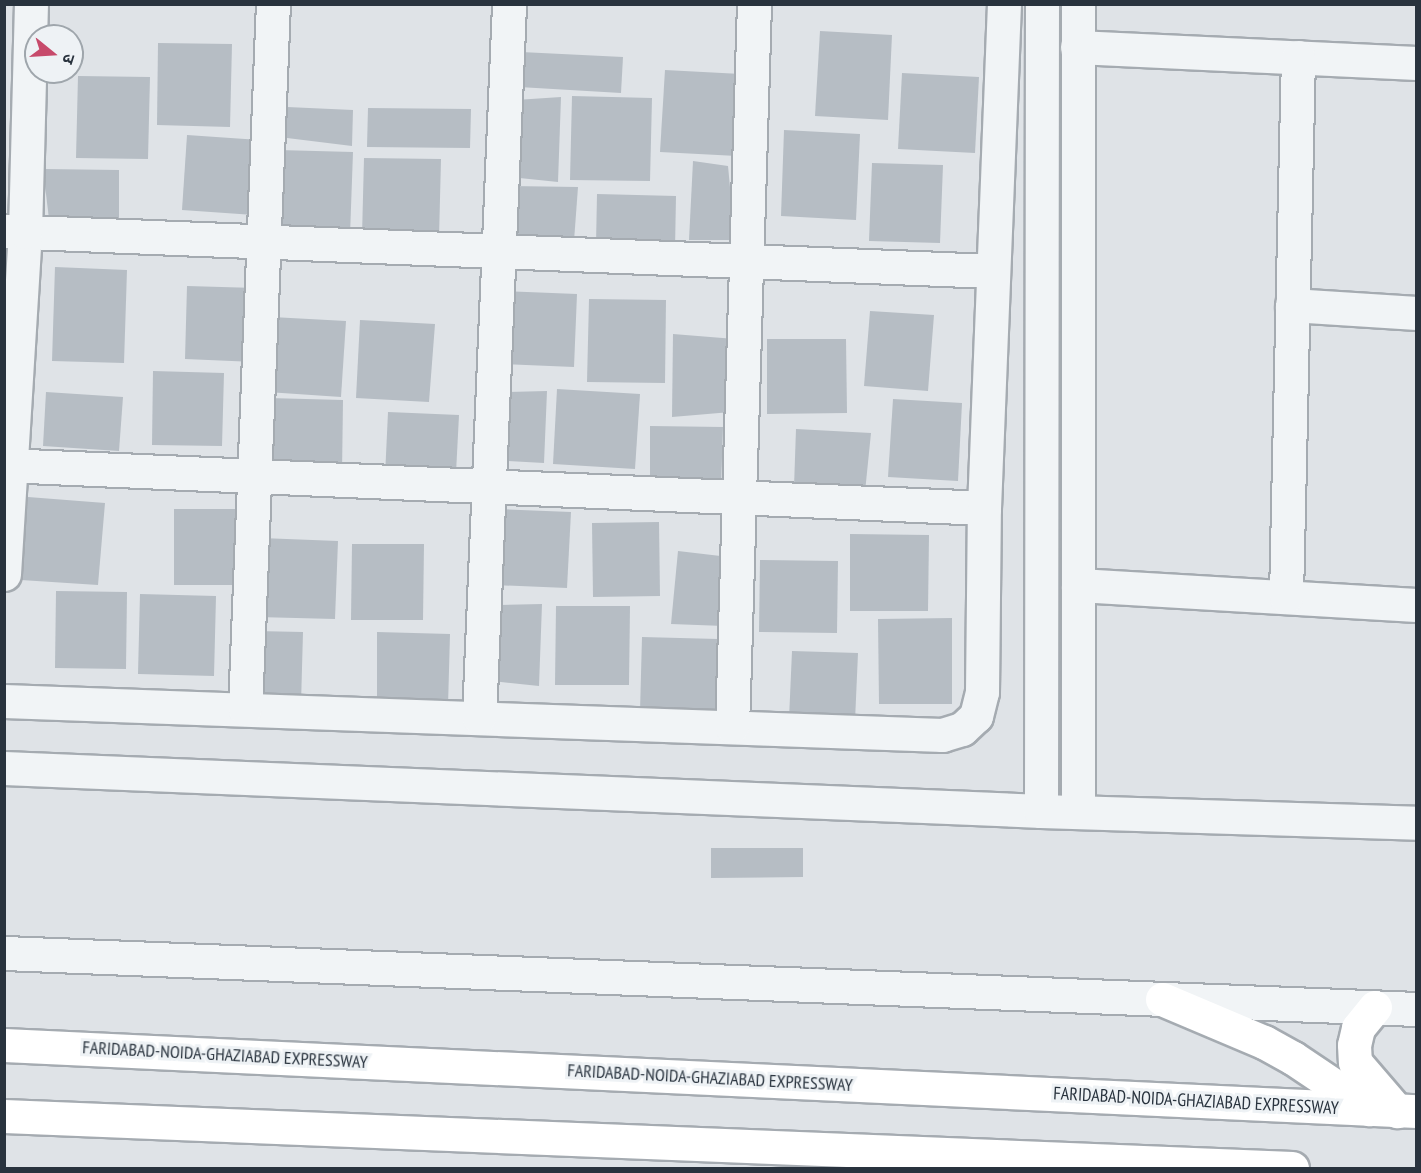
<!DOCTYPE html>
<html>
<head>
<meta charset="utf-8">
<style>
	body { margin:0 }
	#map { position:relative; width:1421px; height:1173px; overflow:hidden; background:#dfe3e7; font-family:"PT Sans Narrow","Noto Sans Devanagari",sans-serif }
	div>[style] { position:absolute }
	.building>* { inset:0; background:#b6bdc4 }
	.roads { filter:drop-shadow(2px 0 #a5abb1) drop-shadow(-2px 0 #a5abb1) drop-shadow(0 2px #a5abb1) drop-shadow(0 -2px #a5abb1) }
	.minor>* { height:33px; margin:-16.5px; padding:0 16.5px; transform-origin:16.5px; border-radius:16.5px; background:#f1f4f6 }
	.major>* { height:33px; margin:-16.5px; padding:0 16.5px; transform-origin:16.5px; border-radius:16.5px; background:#fff }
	span { translate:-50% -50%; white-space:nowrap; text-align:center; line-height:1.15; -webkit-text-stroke:6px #eef2f5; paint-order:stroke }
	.street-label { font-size:18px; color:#29333e }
	.frame { position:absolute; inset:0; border:6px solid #29333e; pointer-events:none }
	.north { position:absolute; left:24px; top:24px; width:60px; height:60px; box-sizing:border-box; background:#eef2f5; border:2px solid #9fa6ac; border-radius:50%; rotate:108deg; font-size:16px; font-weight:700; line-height:24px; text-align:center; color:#29333e }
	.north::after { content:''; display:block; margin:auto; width:21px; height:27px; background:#c74a6b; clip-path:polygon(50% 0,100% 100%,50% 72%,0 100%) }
</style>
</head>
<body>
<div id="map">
	<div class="building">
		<i style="clip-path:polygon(820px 31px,892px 35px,888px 120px,815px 116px)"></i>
		<i style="clip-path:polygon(158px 43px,232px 44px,230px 127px,157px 125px)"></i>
		<i style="clip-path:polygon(521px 52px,623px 57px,621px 93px,519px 87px)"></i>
		<i style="clip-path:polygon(665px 70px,741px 74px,737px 156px,660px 152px)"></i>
		<i style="clip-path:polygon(902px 73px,979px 77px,975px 153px,898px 149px)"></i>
		<i style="clip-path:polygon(78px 76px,150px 77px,148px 159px,76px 158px)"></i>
		<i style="clip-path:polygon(572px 96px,652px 98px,650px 181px,570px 180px)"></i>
		<i style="clip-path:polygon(561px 97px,558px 182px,510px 177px,516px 100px)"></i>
		<i style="clip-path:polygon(287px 107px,353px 110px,352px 146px,287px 138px)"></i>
		<i style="clip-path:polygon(368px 108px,471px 109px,470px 148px,367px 147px)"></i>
		<i style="clip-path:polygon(784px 130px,860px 134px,856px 220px,781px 216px)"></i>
		<i style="clip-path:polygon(187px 135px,259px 140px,254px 215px,182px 210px)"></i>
		<i style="clip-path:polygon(278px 150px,353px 152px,350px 235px,275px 232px)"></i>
		<i style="clip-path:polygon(364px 158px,441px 159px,439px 238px,362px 236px)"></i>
		<i style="clip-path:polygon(693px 161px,728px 166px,735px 240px,689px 240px)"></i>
		<i style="clip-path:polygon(872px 163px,943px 165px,940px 243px,869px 241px)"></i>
		<i style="clip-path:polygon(43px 169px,119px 170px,119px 219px,49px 219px)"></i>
		<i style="clip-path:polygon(510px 186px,578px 187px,574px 241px,515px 242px)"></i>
		<i style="clip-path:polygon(597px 194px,676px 196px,675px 249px,596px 245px)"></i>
		<i style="clip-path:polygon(55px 267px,127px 270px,124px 363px,52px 361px)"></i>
		<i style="clip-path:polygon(187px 286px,258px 288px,255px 362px,185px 359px)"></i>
		<i style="clip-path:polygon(505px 291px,577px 294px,574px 367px,502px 364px)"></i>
		<i style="clip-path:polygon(589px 299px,666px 300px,665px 383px,587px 382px)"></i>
		<i style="clip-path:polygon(870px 311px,934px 315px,928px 391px,864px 386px)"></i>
		<i style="clip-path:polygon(272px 317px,346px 321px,341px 397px,267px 392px)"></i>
		<i style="clip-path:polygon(360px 320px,435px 324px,429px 402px,356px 398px)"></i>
		<i style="clip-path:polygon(673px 334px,735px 339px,731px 412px,672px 417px)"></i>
		<i style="clip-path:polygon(767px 339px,846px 339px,847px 413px,767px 414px)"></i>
		<i style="clip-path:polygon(153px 371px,224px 373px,222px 446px,152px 445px)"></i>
		<i style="clip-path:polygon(557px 389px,640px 394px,635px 469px,553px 464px)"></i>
		<i style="clip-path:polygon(547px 391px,544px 463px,506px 461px,503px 392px)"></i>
		<i style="clip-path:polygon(46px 392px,123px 397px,119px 451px,43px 446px)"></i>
		<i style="clip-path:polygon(268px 398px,343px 400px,342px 473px,267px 472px)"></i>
		<i style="clip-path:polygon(893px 399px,962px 403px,958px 481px,888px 477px)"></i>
		<i style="clip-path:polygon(388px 412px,459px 415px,456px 473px,385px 476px)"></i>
		<i style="clip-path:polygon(650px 426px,723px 427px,721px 488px,650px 484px)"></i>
		<i style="clip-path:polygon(796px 429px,871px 433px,865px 492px,794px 487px)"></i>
		<i style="clip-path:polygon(28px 497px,105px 503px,98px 585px,21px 580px)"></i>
		<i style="clip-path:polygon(174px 509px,248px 509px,247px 585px,174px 585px)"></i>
		<i style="clip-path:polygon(498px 509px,571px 512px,567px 588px,494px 585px)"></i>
		<i style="clip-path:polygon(659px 522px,660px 596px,593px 597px,592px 523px)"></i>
		<i style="clip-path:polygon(850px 534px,929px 535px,928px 611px,850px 611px)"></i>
		<i style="clip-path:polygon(261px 538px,338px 541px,335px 619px,257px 617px)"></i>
		<i style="clip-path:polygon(352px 544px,424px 544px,423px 620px,351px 620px)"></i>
		<i style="clip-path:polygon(678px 551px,729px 557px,724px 626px,671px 624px)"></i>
		<i style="clip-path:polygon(760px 560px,838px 561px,837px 633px,759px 632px)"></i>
		<i style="clip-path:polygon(56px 591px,127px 592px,126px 669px,55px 668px)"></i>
		<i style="clip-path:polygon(140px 594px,216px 596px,214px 676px,138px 674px)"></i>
		<i style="clip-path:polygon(542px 604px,539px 686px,492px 681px,500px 605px)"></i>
		<i style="clip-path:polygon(556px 606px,630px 606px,629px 685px,555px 685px)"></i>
		<i style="clip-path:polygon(952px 618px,952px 704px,879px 704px,878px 619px)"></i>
		<i style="clip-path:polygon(255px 631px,303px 632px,301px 704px,256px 700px)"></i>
		<i style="clip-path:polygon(377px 632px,450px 634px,448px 706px,377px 704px)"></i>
		<i style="clip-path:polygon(642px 637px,718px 639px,716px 714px,640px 712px)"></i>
		<i style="clip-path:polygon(792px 651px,858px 653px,855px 721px,789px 719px)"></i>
		<i style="clip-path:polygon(711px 848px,803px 848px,803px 877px,711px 878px)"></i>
	</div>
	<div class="roads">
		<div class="minor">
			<i style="left:1077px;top:47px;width:339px;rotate:2.7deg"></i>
			<i style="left:4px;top:231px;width:990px;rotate:2.32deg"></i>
			<i style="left:1292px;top:305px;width:124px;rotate:3.7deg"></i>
			<i style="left:4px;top:465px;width:981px;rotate:2.51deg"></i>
			<i style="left:4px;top:574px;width:343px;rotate:-86.5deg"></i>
			<i style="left:25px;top:232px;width:228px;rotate:-88.5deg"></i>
			<i style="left:1078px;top:585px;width:339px;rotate:3.4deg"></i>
			<i style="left:1286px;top:597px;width:540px;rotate:-88.73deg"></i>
			<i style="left:4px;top:701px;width:939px;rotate:2.08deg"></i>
			<i style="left:942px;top:735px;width:21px;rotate:-17deg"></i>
			<i style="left:962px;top:729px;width:19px;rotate:-43deg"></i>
			<i style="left:976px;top:716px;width:25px;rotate:-76deg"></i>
			<i style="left:982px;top:692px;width:184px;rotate:-89.4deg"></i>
			<i style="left:984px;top:508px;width:504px;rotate:-87.73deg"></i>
			<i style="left:245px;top:709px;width:706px;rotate:-87.73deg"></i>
			<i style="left:479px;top:718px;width:715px;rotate:-87.59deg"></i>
			<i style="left:732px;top:727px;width:723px;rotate:-88.26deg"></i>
			<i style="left:4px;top:768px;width:1038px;rotate:2.37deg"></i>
			<i style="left:1041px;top:811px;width:375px;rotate:1.8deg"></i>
			<i style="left:1041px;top:811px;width:807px;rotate:-89.93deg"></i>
			<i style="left:1078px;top:811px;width:807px;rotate:-90deg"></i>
			<i style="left:4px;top:953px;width:1413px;rotate:2.27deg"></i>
		</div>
		<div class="major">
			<i style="left:1162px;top:999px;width:111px;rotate:22.9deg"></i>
			<i style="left:1264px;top:1042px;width:33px;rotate:29deg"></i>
			<i style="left:1293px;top:1058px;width:92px;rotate:33.9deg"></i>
			<i style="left:1375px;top:1007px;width:27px;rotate:129deg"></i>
			<i style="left:1358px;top:1028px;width:17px;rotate:103deg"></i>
			<i style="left:1354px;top:1045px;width:17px;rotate:87deg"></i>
			<i style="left:1355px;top:1062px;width:65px;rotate:49.4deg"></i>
			<i style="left:4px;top:1045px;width:1414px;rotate:2.68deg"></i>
			<i style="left:4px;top:1116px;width:1289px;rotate:2.31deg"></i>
		</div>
	</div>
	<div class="street-label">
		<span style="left:225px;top:1055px;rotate:3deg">FARIDABAD-NOIDA-GHAZIABAD EXPRESSWAY</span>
		<span style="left:710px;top:1078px;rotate:3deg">FARIDABAD-NOIDA-GHAZIABAD EXPRESSWAY</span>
		<span style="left:1196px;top:1101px;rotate:3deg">FARIDABAD-NOIDA-GHAZIABAD EXPRESSWAY</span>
	</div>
	<div class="frame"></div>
	<div class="north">उ</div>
</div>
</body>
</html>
